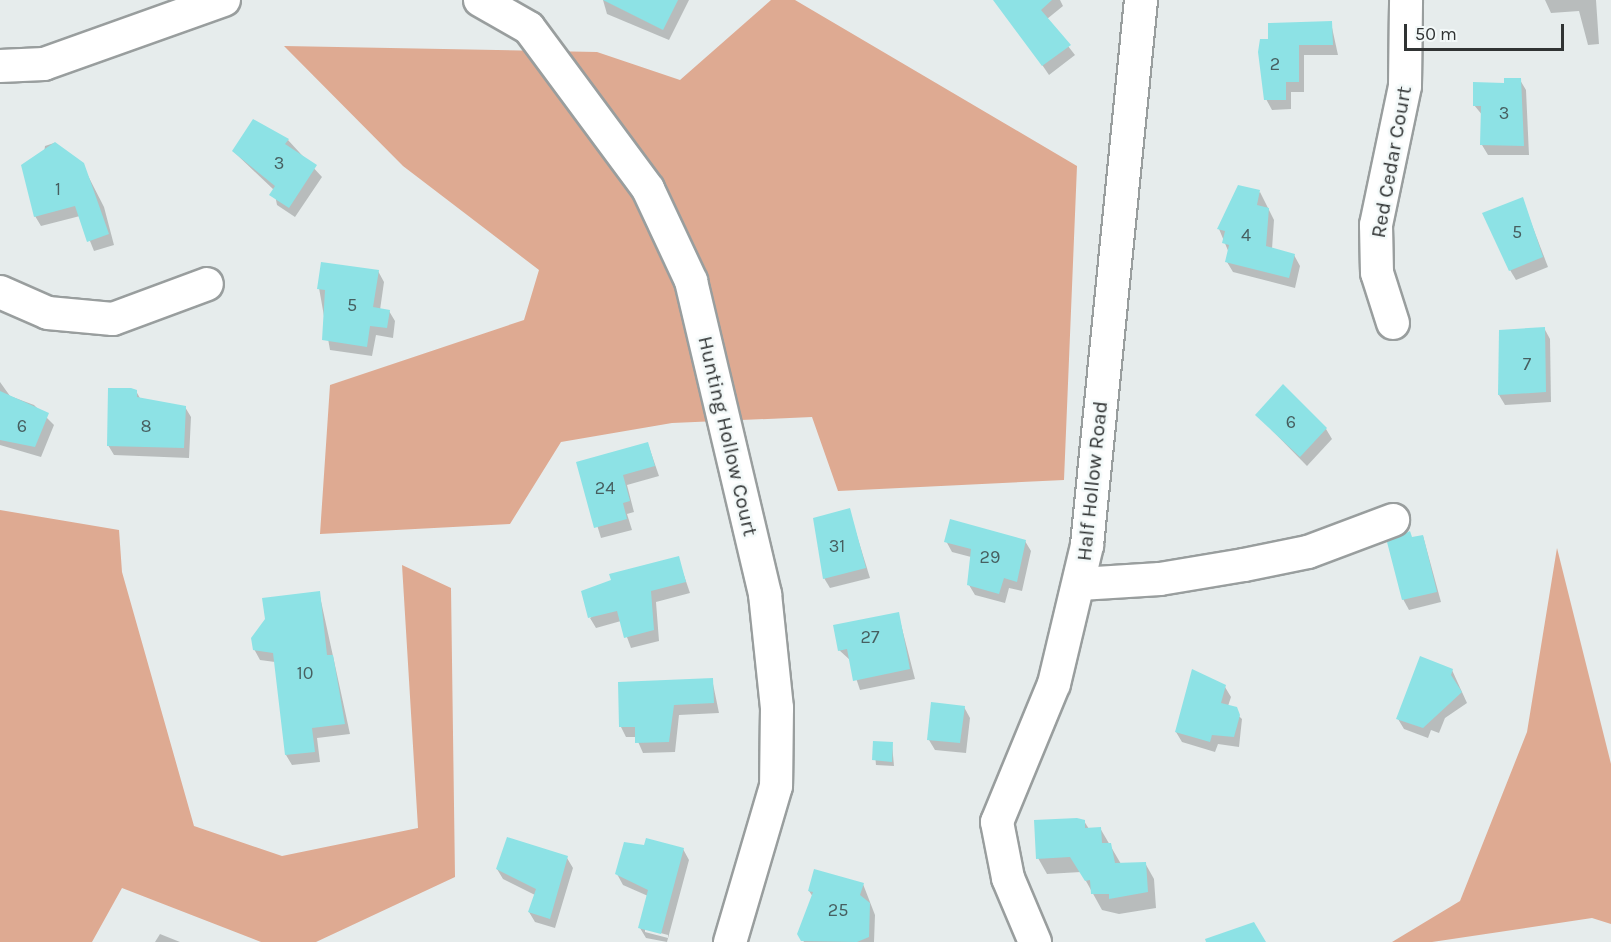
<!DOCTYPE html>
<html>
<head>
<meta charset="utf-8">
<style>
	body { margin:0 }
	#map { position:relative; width:1611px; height:942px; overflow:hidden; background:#e6ecec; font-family:Karla,sans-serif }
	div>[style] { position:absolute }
	.green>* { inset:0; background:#deaa92 }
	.shadow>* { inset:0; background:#0003 }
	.building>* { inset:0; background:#8de2e5 }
	.roads { filter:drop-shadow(2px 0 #999e9e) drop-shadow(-2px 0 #999e9e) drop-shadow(0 2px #999e9e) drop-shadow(0 -2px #999e9e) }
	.minor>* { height:32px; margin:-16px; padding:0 16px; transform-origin:16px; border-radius:16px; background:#fff }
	span { translate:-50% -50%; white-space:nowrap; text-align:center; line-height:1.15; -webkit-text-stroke:5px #f3f9f9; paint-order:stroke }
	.number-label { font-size:18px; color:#475f60 }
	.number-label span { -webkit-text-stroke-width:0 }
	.street-label { font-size:21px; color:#303333 }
	.scale { position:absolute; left:1404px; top:24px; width:160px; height:27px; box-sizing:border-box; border:3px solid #303333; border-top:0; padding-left:8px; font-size:18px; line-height:21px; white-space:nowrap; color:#303333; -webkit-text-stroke:4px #f3f9f9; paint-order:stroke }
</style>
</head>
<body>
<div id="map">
	<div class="green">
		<i style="clip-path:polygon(771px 0,795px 0,1077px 166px,1064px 480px,838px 491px,812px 417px,672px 423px,561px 442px,510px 524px,320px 534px,330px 385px,524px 320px,539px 270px,403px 166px,284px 46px,597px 52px,680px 80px)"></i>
		<i style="clip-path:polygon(0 510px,119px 530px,122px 572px,194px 826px,282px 856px,418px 828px,402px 565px,451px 588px,455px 877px,316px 942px,261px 942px,122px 888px,92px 942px,0 942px)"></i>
		<i style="clip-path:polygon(1557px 548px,1611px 764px,1611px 924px,1592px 918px,1432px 942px,1392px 942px,1460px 901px,1527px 732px)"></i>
	</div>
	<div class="shadow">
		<i style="clip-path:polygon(603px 0,689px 0,669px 40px,607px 14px)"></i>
		<i style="clip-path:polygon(998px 0,1060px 0,1063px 6px,1047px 19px,1075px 55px,1049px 75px)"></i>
		<i style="clip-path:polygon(1545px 0,1596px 0,1599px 44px,1588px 45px,1579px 11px,1551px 13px)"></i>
		<i style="clip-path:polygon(1331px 23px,1338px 55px,1304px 55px,1304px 92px,1291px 92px,1291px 109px,1272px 110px,1266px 99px,1270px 40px)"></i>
		<i style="clip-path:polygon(1520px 80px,1526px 90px,1529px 155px,1488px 155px,1482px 145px,1483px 116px,1474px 105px)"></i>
		<i style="clip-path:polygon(288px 140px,322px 177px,295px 217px,277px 205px,274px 190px,233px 151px)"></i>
		<i style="clip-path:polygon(54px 143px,82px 164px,104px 207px,114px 245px,94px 251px,80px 216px,41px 226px,35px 216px,45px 146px)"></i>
		<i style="clip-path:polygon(1260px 192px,1274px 220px,1272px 249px,1294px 255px,1300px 266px,1295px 288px,1233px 272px,1227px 262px,1229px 253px,1219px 229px)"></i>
		<i style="clip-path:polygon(1522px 199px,1548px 267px,1516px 280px,1510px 270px)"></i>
		<i style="clip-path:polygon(378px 271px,384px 282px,380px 310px,389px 311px,395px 321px,393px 338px,376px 335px,372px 356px,330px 350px,319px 288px)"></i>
		<i style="clip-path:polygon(1544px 328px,1550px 339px,1551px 402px,1505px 405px,1499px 395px)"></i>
		<i style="clip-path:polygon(0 382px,10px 396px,34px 405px,54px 425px,41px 457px,0 445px)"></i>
		<i style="clip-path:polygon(136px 391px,141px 400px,185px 407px,191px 417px,189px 458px,114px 455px,108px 445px)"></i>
		<i style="clip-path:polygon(1257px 415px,1326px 429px,1332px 439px,1307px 466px)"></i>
		<i style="clip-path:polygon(648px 444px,659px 476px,627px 485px,634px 512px,627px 514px,632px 530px,601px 538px,578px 463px)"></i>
		<i style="clip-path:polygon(849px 510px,870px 578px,830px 588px,824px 578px)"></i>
		<i style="clip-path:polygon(1423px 536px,1441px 602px,1409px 610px,1403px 599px,1413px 539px)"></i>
		<i style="clip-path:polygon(946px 541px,1025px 541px,1031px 551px,1022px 591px,1009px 588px,1005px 603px,975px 595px,969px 585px,971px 557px,952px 552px)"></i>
		<i style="clip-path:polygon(678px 558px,690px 593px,656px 602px,659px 641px,631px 648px,621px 621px,596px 628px,590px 618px)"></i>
		<i style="clip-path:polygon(319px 592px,350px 734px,317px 738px,320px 762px,292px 765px,286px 755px,275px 662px,260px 660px,254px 649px)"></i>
		<i style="clip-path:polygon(898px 613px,915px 679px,860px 690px,850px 660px,839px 650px)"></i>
		<i style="clip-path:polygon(1452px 670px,1467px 703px,1445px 718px,1439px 733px,1431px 730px,1428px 738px,1404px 729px,1398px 719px)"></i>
		<i style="clip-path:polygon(712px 679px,719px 713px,679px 715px,675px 752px,643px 753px,636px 737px,626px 737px,621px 727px)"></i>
		<i style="clip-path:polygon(1225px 687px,1231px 697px,1228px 706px,1242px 719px,1239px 747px,1218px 744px,1215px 752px,1182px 742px,1176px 732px)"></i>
		<i style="clip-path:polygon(964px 707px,970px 718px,966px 753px,935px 750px,929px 740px)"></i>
		<i style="clip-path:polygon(874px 743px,892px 744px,894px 766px,876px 765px)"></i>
		<i style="clip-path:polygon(1084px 821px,1089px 829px,1100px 828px,1121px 864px,1145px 863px,1154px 879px,1156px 908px,1119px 914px,1102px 910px,1081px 872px,1047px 874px,1038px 858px)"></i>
		<i style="clip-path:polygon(evenodd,683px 849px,689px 860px,667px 942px,646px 938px,640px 928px,648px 896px,623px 885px,617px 874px,683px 849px,645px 929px,668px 935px,668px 938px,645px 932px,645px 929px)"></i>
		<i style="clip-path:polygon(567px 858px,573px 868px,555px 928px,535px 922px,529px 912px,535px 895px,503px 879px,497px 869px)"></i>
		<i style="clip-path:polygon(863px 884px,875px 915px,874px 942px,804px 942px,799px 934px,813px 897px,809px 891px)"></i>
		<i style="clip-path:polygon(160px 934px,180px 942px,155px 942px)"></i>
	</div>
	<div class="building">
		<i style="clip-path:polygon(603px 0,678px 0,663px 30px)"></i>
		<i style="clip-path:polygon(993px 0,1052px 0,1041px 10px,1071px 45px,1042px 66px)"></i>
		<i style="clip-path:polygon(1332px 21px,1333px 45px,1299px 45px,1299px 82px,1286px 82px,1286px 100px,1264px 100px,1258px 52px,1260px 39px,1268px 39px,1268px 23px)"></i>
		<i style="clip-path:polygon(1504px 78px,1521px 78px,1524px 146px,1480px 145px,1481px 106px,1473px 106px,1473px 82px,1504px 83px)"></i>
		<i style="clip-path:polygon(253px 119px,289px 139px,285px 144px,317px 165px,289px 208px,269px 195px,275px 186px,232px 151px)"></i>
		<i style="clip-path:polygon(55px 142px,84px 163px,109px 234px,87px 242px,75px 206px,34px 217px,21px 165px)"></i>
		<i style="clip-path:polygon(1238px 185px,1260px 190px,1257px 205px,1269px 208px,1266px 246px,1295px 254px,1289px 278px,1225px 262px,1229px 245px,1222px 243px,1225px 231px,1217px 229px)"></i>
		<i style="clip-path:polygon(1523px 197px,1543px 257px,1509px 271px,1482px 213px)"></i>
		<i style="clip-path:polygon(321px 262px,379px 270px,373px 307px,390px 310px,387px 328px,370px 326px,367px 347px,322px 340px,325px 290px,317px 289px)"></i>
		<i style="clip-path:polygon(1545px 327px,1546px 392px,1498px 395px,1499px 330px)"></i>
		<i style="clip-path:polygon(1283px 384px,1327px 428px,1300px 457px,1255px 415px)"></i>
		<i style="clip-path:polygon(108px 388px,131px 388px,137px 390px,137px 397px,186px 406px,184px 448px,107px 446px)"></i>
		<i style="clip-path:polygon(0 391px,49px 413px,35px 447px,0 440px)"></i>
		<i style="clip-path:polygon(648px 442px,655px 466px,623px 475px,630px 501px,623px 503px,627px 519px,594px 528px,576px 462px)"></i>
		<i style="clip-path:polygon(850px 508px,866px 568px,823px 579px,813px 518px)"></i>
		<i style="clip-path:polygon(950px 519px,1026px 540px,1017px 582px,1004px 578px,999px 594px,967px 585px,971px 549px,944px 542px)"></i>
		<i style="clip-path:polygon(1410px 531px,1412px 537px,1423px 535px,1437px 592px,1402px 600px,1387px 542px)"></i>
		<i style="clip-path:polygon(679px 556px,686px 582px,651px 591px,654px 630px,624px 638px,617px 611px,588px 618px,581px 591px,611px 580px,609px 574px)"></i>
		<i style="clip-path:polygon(320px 591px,327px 655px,333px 655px,345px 724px,312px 728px,315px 752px,285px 755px,273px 653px,253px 650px,251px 638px,265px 619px,262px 598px)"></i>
		<i style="clip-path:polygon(899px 612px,910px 669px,853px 681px,847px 649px,838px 651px,833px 625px)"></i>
		<i style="clip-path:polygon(1420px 656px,1453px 669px,1451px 675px,1462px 692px,1423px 728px,1396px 719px)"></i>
		<i style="clip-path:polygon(1192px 669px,1226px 685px,1221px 703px,1237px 707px,1240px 715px,1234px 737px,1212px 735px,1210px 742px,1175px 732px)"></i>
		<i style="clip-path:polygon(713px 678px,714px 703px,674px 705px,669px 742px,635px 743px,635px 727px,619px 727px,618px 682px)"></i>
		<i style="clip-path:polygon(931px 702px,965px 706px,960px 743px,927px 740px)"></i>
		<i style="clip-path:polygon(873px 741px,893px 742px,892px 762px,872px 760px)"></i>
		<i style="clip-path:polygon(1077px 818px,1085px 820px,1085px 828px,1101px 827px,1102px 843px,1111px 843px,1115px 863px,1146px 862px,1148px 892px,1109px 899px,1109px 894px,1091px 894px,1090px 880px,1085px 881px,1070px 857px,1036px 859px,1034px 820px)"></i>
		<i style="clip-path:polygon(507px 837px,568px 856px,550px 919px,528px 912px,536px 889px,496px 869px)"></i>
		<i style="clip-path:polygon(646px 838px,684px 848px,661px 934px,638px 928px,648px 890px,615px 874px,624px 842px,644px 845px)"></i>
		<i style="clip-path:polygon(814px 869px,864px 883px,860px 895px,870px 903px,869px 937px,857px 942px,801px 941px,797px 934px,813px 892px,808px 891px)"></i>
		<i style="clip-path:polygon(1254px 922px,1266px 942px,1206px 942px,1205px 939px)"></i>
	</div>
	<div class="roads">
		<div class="minor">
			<i style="left:480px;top:0;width:56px;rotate:29.7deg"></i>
			<i style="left:529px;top:28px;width:200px;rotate:53.5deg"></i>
			<i style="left:648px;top:189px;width:102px;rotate:64.9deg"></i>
			<i style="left:691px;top:281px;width:322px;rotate:76.7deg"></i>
			<i style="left:765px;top:594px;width:115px;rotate:84deg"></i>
			<i style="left:777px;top:708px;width:78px;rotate:90.7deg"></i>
			<i style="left:776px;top:786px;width:163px;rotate:106.4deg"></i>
			<i style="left:0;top:66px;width:44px;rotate:-2.6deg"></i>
			<i style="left:44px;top:64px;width:191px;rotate:-19.6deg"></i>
			<i style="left:0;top:292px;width:52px;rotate:23.6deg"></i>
			<i style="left:48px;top:313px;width:65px;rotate:5.3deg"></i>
			<i style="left:113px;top:319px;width:100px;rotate:-20.4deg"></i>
			<i style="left:1393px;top:323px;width:52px;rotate:-107.7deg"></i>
			<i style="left:1377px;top:273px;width:48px;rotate:-91.2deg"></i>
			<i style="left:1376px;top:225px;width:142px;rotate:-78.2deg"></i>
			<i style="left:1405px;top:86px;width:86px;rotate:-89.3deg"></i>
			<i style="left:1080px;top:584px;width:80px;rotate:-3.6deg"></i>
			<i style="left:1160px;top:579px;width:85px;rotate:-9.5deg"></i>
			<i style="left:1244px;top:565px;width:65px;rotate:-11.5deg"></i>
			<i style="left:1308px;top:552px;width:91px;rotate:-20.6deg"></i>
			<i style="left:1035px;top:942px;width:69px;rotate:-112.9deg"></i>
			<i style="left:1008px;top:878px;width:57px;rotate:-101.1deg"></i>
			<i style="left:997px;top:822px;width:149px;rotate:-67.6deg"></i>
			<i style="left:1054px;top:684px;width:143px;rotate:-76.6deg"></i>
			<i style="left:1087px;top:545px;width:548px;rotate:-84.34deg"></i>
		</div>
	</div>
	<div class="number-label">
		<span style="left:1275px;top:64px">2</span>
		<span style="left:1504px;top:113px">3</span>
		<span style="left:279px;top:163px">3</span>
		<span style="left:58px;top:189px">1</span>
		<span style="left:1517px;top:232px">5</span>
		<span style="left:1246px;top:235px">4</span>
		<span style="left:352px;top:305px">5</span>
		<span style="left:1527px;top:364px">7</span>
		<span style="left:1291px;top:422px">6</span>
		<span style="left:22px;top:426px">6</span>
		<span style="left:146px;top:426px">8</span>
		<span style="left:605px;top:488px">24</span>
		<span style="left:837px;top:546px">31</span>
		<span style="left:990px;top:557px">29</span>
		<span style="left:870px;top:637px">27</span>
		<span style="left:305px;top:673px">10</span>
		<span style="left:838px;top:910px">25</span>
	</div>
	<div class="street-label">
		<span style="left:1391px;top:162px;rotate:-80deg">Red Cedar Court</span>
		<span style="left:728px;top:436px;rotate:77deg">Hunting Hollow Court</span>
		<span style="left:1092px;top:481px;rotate:-84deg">Half Hollow Road</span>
	</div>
	<div class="scale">50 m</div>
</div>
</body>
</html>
